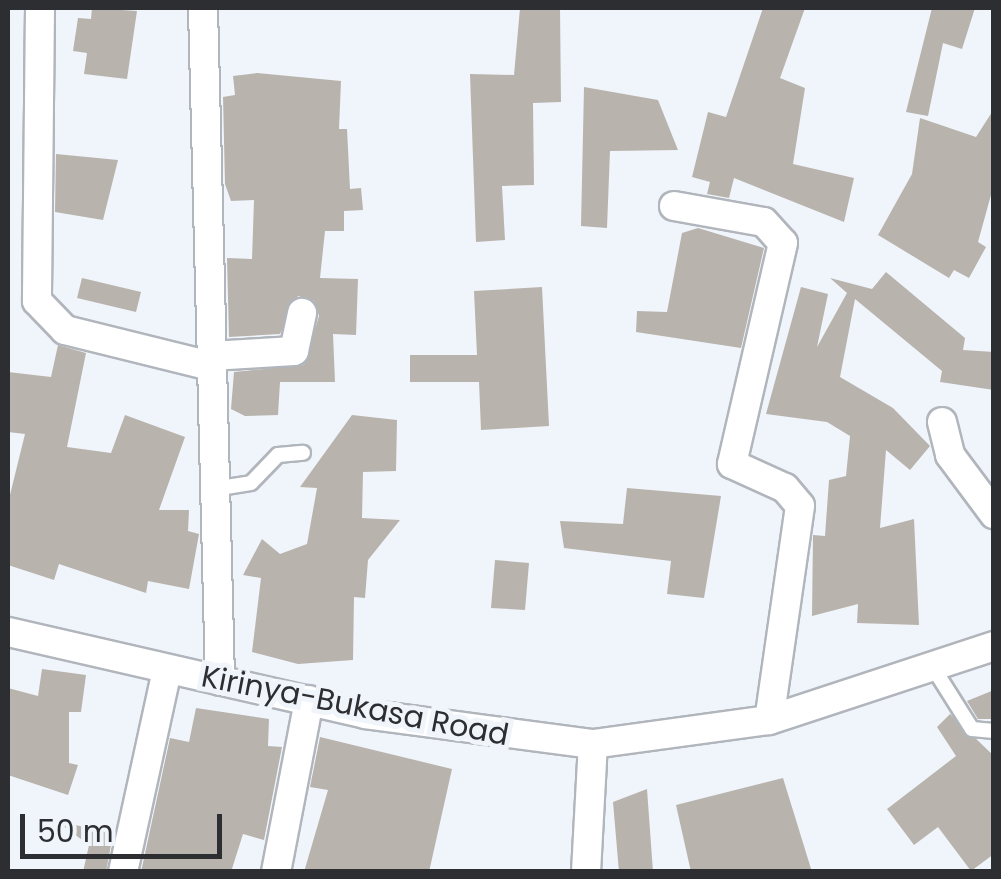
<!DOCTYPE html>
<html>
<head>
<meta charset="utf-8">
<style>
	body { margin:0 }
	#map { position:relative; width:1001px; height:879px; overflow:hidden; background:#f0f4fb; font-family:Poppins,sans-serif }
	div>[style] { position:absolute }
	.building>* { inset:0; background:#b8b4ad }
	.roads { filter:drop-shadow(2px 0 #b1b5bc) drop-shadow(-2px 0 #b1b5bc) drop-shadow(0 2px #b1b5bc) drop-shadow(0 -2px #b1b5bc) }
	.lane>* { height:14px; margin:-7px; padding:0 7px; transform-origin:7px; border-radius:7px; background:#fff }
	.street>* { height:28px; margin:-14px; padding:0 14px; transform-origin:14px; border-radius:14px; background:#fff }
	span { translate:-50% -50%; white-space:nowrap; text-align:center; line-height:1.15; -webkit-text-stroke:10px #f0f4fb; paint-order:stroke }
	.street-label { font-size:30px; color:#2d2e31 }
	.frame { position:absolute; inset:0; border:10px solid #2d2e31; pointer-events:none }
	.scale { position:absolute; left:20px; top:814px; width:202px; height:45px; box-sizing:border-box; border:5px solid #2d2e31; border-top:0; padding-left:12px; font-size:30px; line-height:35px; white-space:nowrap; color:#2d2e31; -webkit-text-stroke:8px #f0f4fb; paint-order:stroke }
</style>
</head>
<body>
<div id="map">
	<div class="building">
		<i style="clip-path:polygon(92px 8px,137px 11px,127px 79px,84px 74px,87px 53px,73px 51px,78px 18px,91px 19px)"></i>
		<i style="clip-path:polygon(520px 8px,560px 8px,561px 102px,533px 103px,534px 185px,502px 186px,505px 240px,476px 242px,470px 74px,514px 75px)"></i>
		<i style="clip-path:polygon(763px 8px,805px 8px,780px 78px,805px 88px,793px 164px,854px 178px,844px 222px,734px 178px,729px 198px,707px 194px,710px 182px,692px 177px,708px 112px,726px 117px)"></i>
		<i style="clip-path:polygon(932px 8px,975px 8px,962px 49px,943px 43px,928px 116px,906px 112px)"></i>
		<i style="clip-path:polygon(257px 73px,341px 81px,339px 129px,347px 129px,350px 189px,361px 188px,363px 210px,344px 211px,344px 231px,325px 231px,320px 278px,358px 279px,356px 335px,333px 334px,335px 382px,280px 382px,278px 415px,245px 416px,231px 409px,234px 372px,304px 365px,319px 316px,314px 301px,298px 296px,280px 334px,229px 337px,227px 258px,252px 259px,254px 200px,231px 201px,225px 184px,223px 97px,235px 95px,233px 76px)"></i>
		<i style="clip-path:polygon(584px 87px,658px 100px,678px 150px,610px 151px,607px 228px,581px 226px)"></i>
		<i style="clip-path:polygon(994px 109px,994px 184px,978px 242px,986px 247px,969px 278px,954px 270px,949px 278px,878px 235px,912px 174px,920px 118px,976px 137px)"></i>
		<i style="clip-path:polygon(56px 154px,118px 160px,103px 220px,55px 212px)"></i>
		<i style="clip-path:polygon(698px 228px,764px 248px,741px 348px,636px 332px,637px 311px,667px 312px,682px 233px)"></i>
		<i style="clip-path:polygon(886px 272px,965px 338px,963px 350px,994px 352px,994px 390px,940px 382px,942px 371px,855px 299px,840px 377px,893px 408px,930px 446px,910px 470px,886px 450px,880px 528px,914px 519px,919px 625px,857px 623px,858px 604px,812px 616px,813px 535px,825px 536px,829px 480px,846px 476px,850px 436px,827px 422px,766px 414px,801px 287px,828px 294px,817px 347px,847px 293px,830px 278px,872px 289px)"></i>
		<i style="clip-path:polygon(82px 278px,141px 292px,136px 312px,77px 298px)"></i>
		<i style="clip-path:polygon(542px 287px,549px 426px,481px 430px,479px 382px,410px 382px,410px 355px,477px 355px,474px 291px)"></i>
		<i style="clip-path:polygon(58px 345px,86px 353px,67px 447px,111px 453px,125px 415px,185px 437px,159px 510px,189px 510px,188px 531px,199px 534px,189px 589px,148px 581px,146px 593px,59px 564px,54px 580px,8px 565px,8px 503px,25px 434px,8px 432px,8px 372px,51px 377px)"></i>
		<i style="clip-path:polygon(352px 415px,397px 420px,396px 471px,363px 472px,362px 518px,400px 520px,368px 560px,365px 598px,354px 597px,353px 660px,298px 664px,252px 652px,261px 578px,243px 575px,262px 539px,280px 554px,307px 544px,317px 488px,300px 487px)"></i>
		<i style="clip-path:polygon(627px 488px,721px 496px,704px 598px,667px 594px,671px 561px,564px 548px,560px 521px,623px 524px)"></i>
		<i style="clip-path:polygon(495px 560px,529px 563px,525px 610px,491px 608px)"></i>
		<i style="clip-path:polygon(42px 669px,86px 675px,81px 712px,69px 712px,69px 763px,78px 765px,68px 795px,8px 775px,8px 688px,38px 696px)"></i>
		<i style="clip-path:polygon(994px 690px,994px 719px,978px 719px,967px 701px)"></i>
		<i style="clip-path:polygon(196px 708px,269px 719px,268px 746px,282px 747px,264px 840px,243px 834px,231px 872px,141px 872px,170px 738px,189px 742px)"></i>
		<i style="clip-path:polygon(950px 714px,994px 756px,994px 854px,971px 871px,938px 827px,914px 845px,887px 809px,956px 756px,937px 727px)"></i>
		<i style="clip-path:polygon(320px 737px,452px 769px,429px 872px,304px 872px,328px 790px,310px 787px)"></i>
		<i style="clip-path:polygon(783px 778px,812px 872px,691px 872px,676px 805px)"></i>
		<i style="clip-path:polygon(647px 789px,653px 872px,619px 872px,613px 802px)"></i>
		<i style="clip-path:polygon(55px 820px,113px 834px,106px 872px,83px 872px,89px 845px)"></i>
	</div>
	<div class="roads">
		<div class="lane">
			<i style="left:220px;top:488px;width:31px;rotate:-9deg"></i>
			<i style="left:251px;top:483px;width:39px;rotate:-46deg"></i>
			<i style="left:278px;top:455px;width:25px;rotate:-5deg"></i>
			<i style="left:934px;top:669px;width:71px;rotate:57.7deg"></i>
			<i style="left:972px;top:729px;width:22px;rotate:5deg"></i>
		</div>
		<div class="street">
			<i style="left:40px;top:8px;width:293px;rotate:90.6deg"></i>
			<i style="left:37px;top:301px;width:40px;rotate:46deg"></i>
			<i style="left:65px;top:330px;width:150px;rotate:13.9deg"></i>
			<i style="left:203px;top:8px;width:673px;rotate:88.55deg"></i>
			<i style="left:674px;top:206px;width:91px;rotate:10.1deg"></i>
			<i style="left:764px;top:222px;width:28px;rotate:48deg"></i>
			<i style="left:783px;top:243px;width:227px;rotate:103deg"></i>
			<i style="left:732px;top:464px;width:58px;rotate:24.4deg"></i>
			<i style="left:785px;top:488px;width:23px;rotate:50deg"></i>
			<i style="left:800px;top:506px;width:216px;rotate:98.2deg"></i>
			<i style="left:211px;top:356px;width:83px;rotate:-3.4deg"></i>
			<i style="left:294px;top:351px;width:39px;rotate:-78deg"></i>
			<i style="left:942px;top:422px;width:34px;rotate:76deg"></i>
			<i style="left:950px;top:455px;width:74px;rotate:53.3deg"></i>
			<i style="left:8px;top:632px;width:366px;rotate:12.9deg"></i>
			<i style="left:365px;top:714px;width:230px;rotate:7.5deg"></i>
			<i style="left:593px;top:744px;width:178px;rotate:-7.8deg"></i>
			<i style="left:769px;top:720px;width:237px;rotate:-18.2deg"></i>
			<i style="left:123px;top:872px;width:206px;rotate:-77.7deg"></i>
			<i style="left:276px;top:872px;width:175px;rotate:-79.1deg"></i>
			<i style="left:586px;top:872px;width:128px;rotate:-86.9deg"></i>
		</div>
	</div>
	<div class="street-label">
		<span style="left:355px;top:706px;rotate:11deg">Kirinya-Bukasa Road</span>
	</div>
	<div class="frame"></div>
	<div class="scale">50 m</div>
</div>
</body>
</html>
